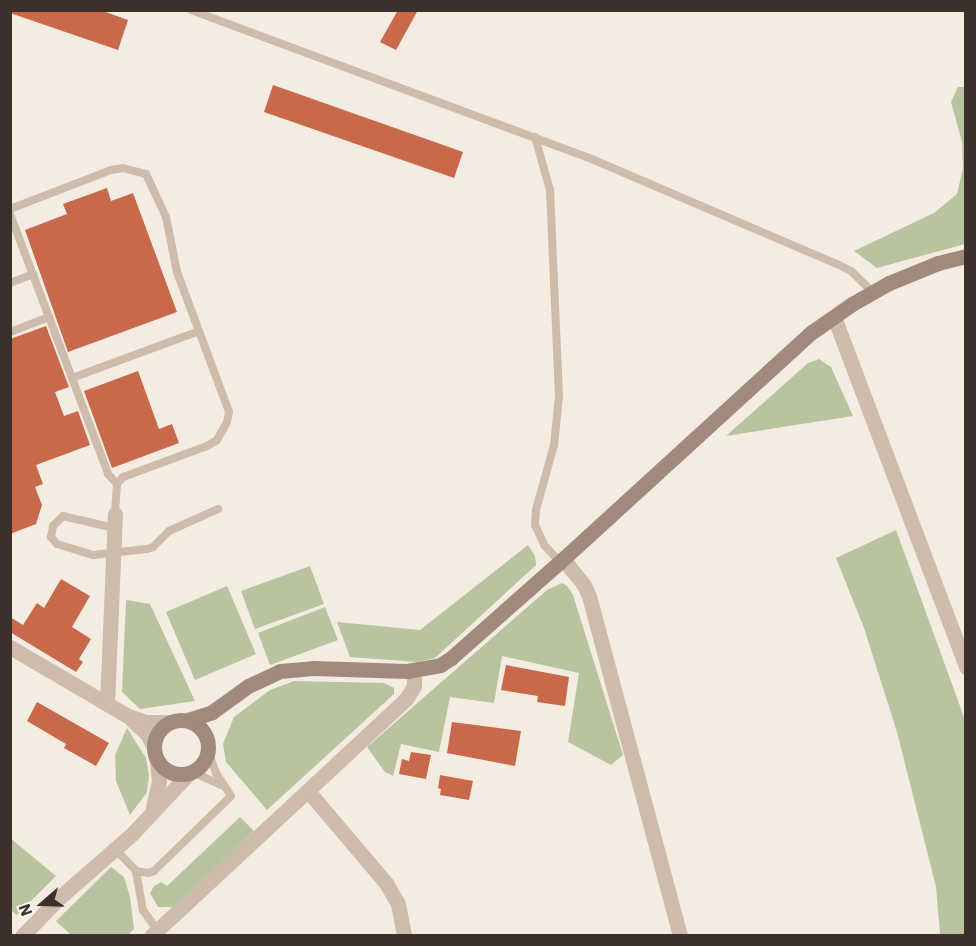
<!DOCTYPE html>
<html>
<head>
<meta charset="utf-8">
<style>
	body { margin:0 }
	#map { position:relative; width:976px; height:946px; overflow:hidden; background:#f4ebe1; font-family:"IBM Plex Sans",sans-serif }
	div>[style] { position:absolute }
	.green>* { inset:0; background:#b8c4a0 }
	.building>* { inset:0; background:#c8694b }
	.lane>* { height:8px; margin:-4px; padding:0 4px; transform-origin:4px; border-radius:4px; background:#cdbbac }
	.street>* { height:15px; margin:-7.5px; padding:0 7.5px; transform-origin:7.5px; border-radius:7.5px; background:#cdbbac }
	.secondary>* { height:15px; margin:-7.5px; padding:0 7.5px; transform-origin:7.5px; border-radius:7.5px; background:#a18a7d }
	.secondary>.ring { margin:-7.5px; padding:0; box-sizing:content-box; background:none; border:15px solid #a18a7d; border-radius:50% }
	span { translate:-50% -50%; white-space:nowrap; text-align:center; line-height:1.15; -webkit-text-stroke:4.5px #fbf5ee; paint-order:stroke }
	.frame { position:absolute; inset:0; border:12px solid #3b302b; pointer-events:none }
	.north { position:absolute; left:12px; top:874px; width:60px; height:60px; -webkit-text-stroke:4px #fbf5ee; paint-order:stroke; rotate:250deg; font-size:16px; font-weight:700; line-height:24px; text-align:center; color:#3b302b }
	.north::after { content:''; display:block; margin:auto; width:21px; height:27px; background:#3b302b; clip-path:polygon(50% 0,100% 100%,50% 72%,0 100%) }
</style>
</head>
<body>
<div id="map">
	<div class="green">
		<i style="clip-path:polygon(958px 87px,966px 87px,965px 244px,877px 268px,854px 251px,934px 213px,957px 194px,963px 168px,962px 142px,951px 102px)"></i>
		<i style="clip-path:polygon(819px 359px,831px 367px,853px 416px,726px 436px,808px 363px)"></i>
		<i style="clip-path:polygon(896px 530px,965px 720px,965px 935px,940px 934px,936px 887px,897px 732px,864px 628px,836px 558px)"></i>
		<i style="clip-path:polygon(528px 545px,535px 556px,536px 565px,435px 658px,417px 662px,350px 657px,337px 622px,420px 630px)"></i>
		<i style="clip-path:polygon(310px 566px,324px 604px,255px 629px,241px 591px)"></i>
		<i style="clip-path:polygon(562px 583px,567px 586px,573px 595px,623px 755px,611px 765px,568px 742px,579px 673px,502px 656px,494px 703px,450px 697px,439px 752px,401px 744px,393px 776px,385px 772px,367px 747px,547px 590px)"></i>
		<i style="clip-path:polygon(227px 586px,256px 654px,195px 680px,166px 612px)"></i>
		<i style="clip-path:polygon(126px 600px,150px 604px,195px 701px,140px 709px,122px 692px)"></i>
		<i style="clip-path:polygon(325px 607px,338px 640px,270px 665px,258px 633px)"></i>
		<i style="clip-path:polygon(294px 681px,384px 683px,394px 688px,394px 694px,267px 810px,226px 762px,223px 744px,234px 717px,270px 690px)"></i>
		<i style="clip-path:polygon(127px 728px,146px 758px,149px 775px,147px 792px,130px 815px,116px 781px,115px 755px)"></i>
		<i style="clip-path:polygon(240px 817px,254px 831px,174px 907px,158px 907px,150px 893px,154px 886px,161px 882px,167px 886px)"></i>
		<i style="clip-path:polygon(10px 838px,56px 876px,17px 915px,11px 910px)"></i>
		<i style="clip-path:polygon(111px 867px,124px 877px,130px 897px,134px 929px,128px 935px,71px 935px,56px 921px)"></i>
	</div>
	<div class="building">
		<i style="clip-path:polygon(10px 10px,100px 10px,128px 20px,118px 50px,10px 13px)"></i>
		<i style="clip-path:polygon(398px 10px,418px 10px,396px 50px,380px 42px)"></i>
		<i style="clip-path:polygon(273px 85px,463px 152px,454px 178px,264px 112px)"></i>
		<i style="clip-path:polygon(107px 188px,111px 201px,133px 193px,177px 312px,68px 352px,25px 230px,67px 214px,63px 204px)"></i>
		<i style="clip-path:polygon(46px 326px,69px 387px,55px 392px,64px 416px,78px 411px,90px 445px,36px 465px,43px 484px,35px 487px,42px 505px,36px 524px,10px 534px,10px 339px)"></i>
		<i style="clip-path:polygon(138px 371px,159px 429px,172px 424px,179px 443px,112px 468px,84px 391px)"></i>
		<i style="clip-path:polygon(61px 579px,90px 596px,72px 627px,91px 639px,79px 659px,83px 662px,76px 672px,10px 632px,10px 617px,23px 625px,37px 603px,44px 608px)"></i>
		<i style="clip-path:polygon(506px 665px,569px 677px,565px 706px,537px 702px,538px 696px,501px 690px)"></i>
		<i style="clip-path:polygon(37px 702px,109px 743px,96px 766px,64px 748px,66px 744px,27px 721px)"></i>
		<i style="clip-path:polygon(452px 722px,521px 731px,515px 766px,447px 753px)"></i>
		<i style="clip-path:polygon(411px 752px,431px 755px,426px 779px,399px 774px,402px 759px,409px 761px)"></i>
		<i style="clip-path:polygon(440px 775px,473px 781px,469px 800px,440px 795px,441px 789px,438px 788px)"></i>
	</div>
	<div class="lane">
		<i style="left:191px;top:10px;width:422px;rotate:20.4deg"></i>
		<i style="left:587px;top:157px;width:272px;rotate:23.2deg"></i>
		<i style="left:837px;top:264px;width:16px;rotate:27deg"></i>
		<i style="left:851px;top:271px;width:30px;rotate:44deg"></i>
		<i style="left:535px;top:137px;width:55px;rotate:74.2deg"></i>
		<i style="left:550px;top:190px;width:206px;rotate:87.5deg"></i>
		<i style="left:559px;top:396px;width:49px;rotate:95.8deg"></i>
		<i style="left:554px;top:445px;width:67px;rotate:105.5deg"></i>
		<i style="left:536px;top:510px;width:15px;rotate:94deg"></i>
		<i style="left:535px;top:525px;width:23px;rotate:65deg"></i>
		<i style="left:545px;top:546px;width:22px;rotate:47deg"></i>
		<i style="left:10px;top:209px;width:108px;rotate:-21.1deg"></i>
		<i style="left:111px;top:170px;width:12px;rotate:-9deg"></i>
		<i style="left:123px;top:168px;width:24px;rotate:15deg"></i>
		<i style="left:146px;top:174px;width:47px;rotate:65.1deg"></i>
		<i style="left:166px;top:217px;width:56px;rotate:78.7deg"></i>
		<i style="left:177px;top:272px;width:149px;rotate:69.6deg"></i>
		<i style="left:229px;top:412px;width:10px;rotate:101deg"></i>
		<i style="left:227px;top:422px;width:21px;rotate:119deg"></i>
		<i style="left:217px;top:440px;width:12px;rotate:149deg"></i>
		<i style="left:207px;top:446px;width:90px;rotate:159.7deg"></i>
		<i style="left:123px;top:477px;width:9px;rotate:131deg"></i>
		<i style="left:117px;top:484px;width:30px;rotate:94deg"></i>
		<i style="left:10px;top:214px;width:278px;rotate:69.3deg"></i>
		<i style="left:108px;top:474px;width:13px;rotate:48deg"></i>
		<i style="left:10px;top:283px;width:25px;rotate:-21deg"></i>
		<i style="left:10px;top:332px;width:42px;rotate:-21deg"></i>
		<i style="left:72px;top:378px;width:135px;rotate:-20.3deg"></i>
		<i style="left:114px;top:528px;width:52px;rotate:-166.8deg"></i>
		<i style="left:63px;top:516px;width:14px;rotate:135deg"></i>
		<i style="left:53px;top:526px;width:11px;rotate:100deg"></i>
		<i style="left:51px;top:537px;width:9px;rotate:49deg"></i>
		<i style="left:57px;top:544px;width:38px;rotate:17deg"></i>
		<i style="left:93px;top:555px;width:54px;rotate:-6.3deg"></i>
		<i style="left:147px;top:549px;width:6px;rotate:-18deg"></i>
		<i style="left:153px;top:547px;width:23px;rotate:-45deg"></i>
		<i style="left:169px;top:531px;width:54px;rotate:-24.2deg"></i>
		<i style="left:193px;top:772px;width:31px;rotate:25deg"></i>
		<i style="left:115px;top:849px;width:30px;rotate:46deg"></i>
		<i style="left:136px;top:871px;width:12px;rotate:9deg"></i>
		<i style="left:148px;top:873px;width:6px;rotate:-18deg"></i>
		<i style="left:154px;top:871px;width:107px;rotate:-44.2deg"></i>
		<i style="left:231px;top:796px;width:27px;rotate:-123deg"></i>
		<i style="left:216px;top:773px;width:23px;rotate:-110deg"></i>
		<i style="left:136px;top:871px;width:40px;rotate:80deg"></i>
		<i style="left:143px;top:910px;width:24px;rotate:55deg"></i>
	</div>
	<div class="street">
		<i style="left:834px;top:317px;width:374px;rotate:69.3deg"></i>
		<i style="left:563px;top:559px;width:33px;rotate:51deg"></i>
		<i style="left:584px;top:585px;width:12px;rotate:66deg"></i>
		<i style="left:589px;top:596px;width:352px;rotate:75deg"></i>
		<i style="left:10px;top:647px;width:134px;rotate:30.4deg"></i>
		<i style="left:126px;top:715px;width:20px;rotate:20deg"></i>
		<i style="left:145px;top:722px;width:25px"></i>
		<i style="left:107px;top:704px;width:190px;rotate:-87.6deg"></i>
		<i style="left:131px;top:719px;width:22px;rotate:43deg"></i>
		<i style="left:147px;top:734px;width:15px;rotate:62deg"></i>
		<i style="left:308px;top:791px;width:121px;rotate:49.7deg"></i>
		<i style="left:386px;top:883px;width:24px;rotate:60deg"></i>
		<i style="left:398px;top:904px;width:33px;rotate:79deg"></i>
		<i style="left:153px;top:807px;width:26px;rotate:-77deg"></i>
		<i style="left:159px;top:782px;width:21px;rotate:-95deg"></i>
		<i style="left:22px;top:936px;width:54px;rotate:-45.7deg"></i>
		<i style="left:60px;top:897px;width:97px;rotate:-41.2deg"></i>
		<i style="left:133px;top:833px;width:81px;rotate:-47deg"></i>
		<i style="left:151px;top:936px;width:348px;rotate:-42.9deg"></i>
		<i style="left:406px;top:699px;width:15px;rotate:-58deg"></i>
		<i style="left:414px;top:686px;width:15px;rotate:-90deg"></i>
	</div>
	<div class="secondary">
		<i class="ring" style="left:154px;top:720px;width:39px;height:39px"></i>
		<i style="left:188px;top:720px;width:25px;rotate:-18deg"></i>
		<i style="left:212px;top:712px;width:44px;rotate:-35.8deg"></i>
		<i style="left:248px;top:686px;width:35px;rotate:-25deg"></i>
		<i style="left:280px;top:671px;width:33px;rotate:-5deg"></i>
		<i style="left:313px;top:668px;width:94px;rotate:1.8deg"></i>
		<i style="left:407px;top:671px;width:34px;rotate:-10deg"></i>
		<i style="left:440px;top:665px;width:13px;rotate:-32deg"></i>
		<i style="left:451px;top:658px;width:149px;rotate:-41.5deg"></i>
		<i style="left:563px;top:559px;width:337px;rotate:-42.4deg"></i>
		<i style="left:812px;top:332px;width:49px;rotate:-35deg"></i>
		<i style="left:852px;top:304px;width:43px;rotate:-29.6deg"></i>
		<i style="left:889px;top:283px;width:53px;rotate:-22.2deg"></i>
		<i style="left:938px;top:263px;width:29px;rotate:-14deg"></i>
	</div>
	<div class="frame"></div>
	<div class="north">N</div>
</div>
</body>
</html>
